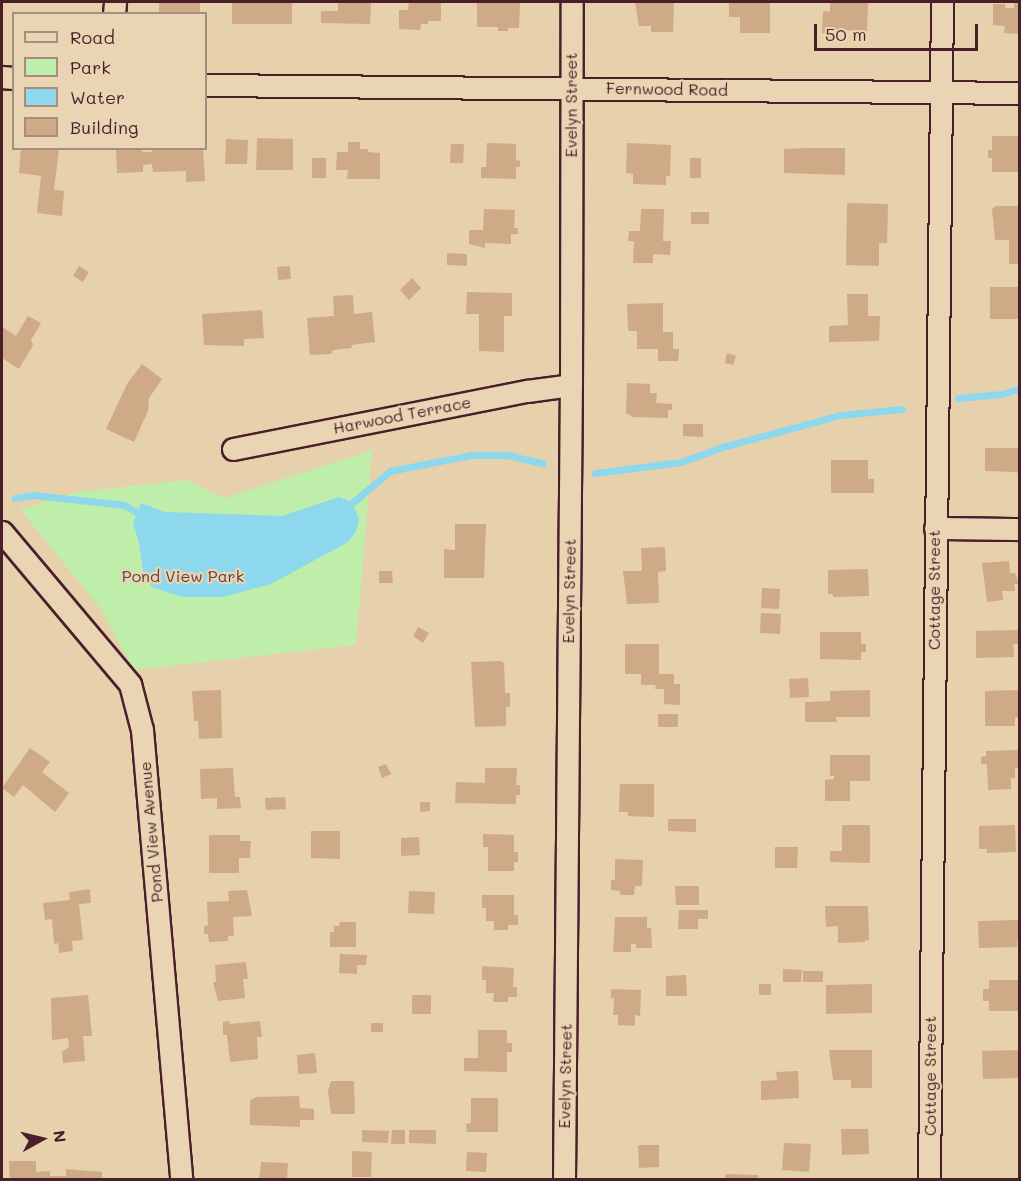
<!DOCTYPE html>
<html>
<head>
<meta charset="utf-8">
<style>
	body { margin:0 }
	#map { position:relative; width:1021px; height:1181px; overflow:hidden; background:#e7d0ac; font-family:Mali,sans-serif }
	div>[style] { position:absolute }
	.green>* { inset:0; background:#bfedaa }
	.water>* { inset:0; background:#8ed8ee }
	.stream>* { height:7px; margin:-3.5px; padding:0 3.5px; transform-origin:3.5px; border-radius:3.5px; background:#8ed8ee }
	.building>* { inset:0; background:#cfaa86 }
	.roads { filter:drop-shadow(2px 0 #4a1f2b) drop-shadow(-2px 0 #4a1f2b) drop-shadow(0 2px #4a1f2b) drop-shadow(0 -2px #4a1f2b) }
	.minor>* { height:21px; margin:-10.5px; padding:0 10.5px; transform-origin:10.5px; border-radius:10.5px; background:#e9d5b3 }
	span { translate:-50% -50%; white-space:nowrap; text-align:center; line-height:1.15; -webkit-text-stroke:4.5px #e9d5b3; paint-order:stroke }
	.street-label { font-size:16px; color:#4a1f2b }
	.park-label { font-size:16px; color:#5c3e3e }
	.frame { position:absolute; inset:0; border:3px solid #4a1f2b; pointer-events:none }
	.legend { position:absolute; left:12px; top:12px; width:195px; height:138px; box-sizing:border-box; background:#e9d5b3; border:2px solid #a98c7d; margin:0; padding:8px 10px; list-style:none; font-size:18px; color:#4a1f2b }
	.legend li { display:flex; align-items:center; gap:12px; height:30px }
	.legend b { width:30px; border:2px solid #a98c7d }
	.north { position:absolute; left:12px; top:1109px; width:60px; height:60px; -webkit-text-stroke:4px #e9d5b3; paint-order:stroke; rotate:82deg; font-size:16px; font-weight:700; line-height:24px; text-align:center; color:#4a1f2b }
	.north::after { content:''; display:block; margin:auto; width:21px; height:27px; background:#4a1f2b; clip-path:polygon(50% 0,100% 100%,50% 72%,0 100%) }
	.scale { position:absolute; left:814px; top:24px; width:164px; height:27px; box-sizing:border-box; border:3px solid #4a1f2b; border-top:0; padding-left:8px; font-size:18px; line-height:21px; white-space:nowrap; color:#4a1f2b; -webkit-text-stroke:4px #e9d5b3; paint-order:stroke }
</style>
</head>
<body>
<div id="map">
	<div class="green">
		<i style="clip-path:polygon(372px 450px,356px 645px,134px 670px,100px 608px,20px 509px,77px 492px,187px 480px,225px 498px)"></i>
	</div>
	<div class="water">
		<i style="clip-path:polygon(339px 497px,352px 502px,359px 519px,356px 532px,348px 542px,271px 584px,223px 597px,182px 597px,154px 588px,144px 579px,139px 543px,133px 523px,141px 503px,165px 512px,282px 516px)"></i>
	</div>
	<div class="stream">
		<i style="left:958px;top:398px;width:44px;rotate:-5.2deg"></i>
		<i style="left:1002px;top:394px;width:19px;rotate:-18deg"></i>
		<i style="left:595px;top:473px;width:87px;rotate:-7.3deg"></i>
		<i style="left:681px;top:462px;width:44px;rotate:-20.1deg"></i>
		<i style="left:722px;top:447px;width:123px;rotate:-15.1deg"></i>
		<i style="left:841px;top:415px;width:61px;rotate:-5.6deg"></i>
		<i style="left:15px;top:498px;width:19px;rotate:-9deg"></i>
		<i style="left:34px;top:495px;width:91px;rotate:6.3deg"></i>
		<i style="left:124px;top:505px;width:22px;rotate:30deg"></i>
		<i style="left:345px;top:509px;width:59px;rotate:-40.2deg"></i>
		<i style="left:390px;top:471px;width:83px;rotate:-11.2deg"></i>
		<i style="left:471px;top:455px;width:36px"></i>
		<i style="left:507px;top:455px;width:37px;rotate:13deg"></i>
	</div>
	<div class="building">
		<i style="clip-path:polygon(159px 2px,200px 2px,200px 14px,159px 14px)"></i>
		<i style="clip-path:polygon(232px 2px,292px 2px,292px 24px,232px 24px)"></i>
		<i style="clip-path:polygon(338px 2px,371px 2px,370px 24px,321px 23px,321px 11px,338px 11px)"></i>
		<i style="clip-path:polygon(409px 2px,441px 2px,441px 21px,428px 21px,428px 24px,421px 24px,420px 30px,399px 29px,399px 10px,408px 10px)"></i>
		<i style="clip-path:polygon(477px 2px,520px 2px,519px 28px,508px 28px,508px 31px,498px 31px,498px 27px,477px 27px)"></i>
		<i style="clip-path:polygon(635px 2px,674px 2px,673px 32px,651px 32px,651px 26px,639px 26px)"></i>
		<i style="clip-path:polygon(729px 2px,770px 2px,770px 33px,740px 33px,740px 17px,729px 17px)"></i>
		<i style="clip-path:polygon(830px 2px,868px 2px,867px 31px,837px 30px,834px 34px,822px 33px,823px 11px,830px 12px)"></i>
		<i style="clip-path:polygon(1014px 2px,1020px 2px,1020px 34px,1004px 33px,1005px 26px,993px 25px,993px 4px,1005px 4px,1005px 8px,1014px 8px)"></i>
		<i style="clip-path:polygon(992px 136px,1019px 136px,1020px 172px,992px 172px,992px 158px,988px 158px,988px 150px,992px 150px)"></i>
		<i style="clip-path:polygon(257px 138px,293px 139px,293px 170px,256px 170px)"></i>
		<i style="clip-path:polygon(226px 139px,248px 140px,247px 164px,225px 164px)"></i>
		<i style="clip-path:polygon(348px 142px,360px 142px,360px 149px,368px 149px,368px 152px,380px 153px,380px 179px,347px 179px,348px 170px,336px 170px,337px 152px,348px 152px)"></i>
		<i style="clip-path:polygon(487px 143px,516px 144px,516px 160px,520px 161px,520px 167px,516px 167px,516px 179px,481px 178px,481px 167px,486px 167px)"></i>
		<i style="clip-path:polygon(627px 143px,671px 145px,670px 176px,666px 176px,666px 185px,633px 184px,633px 174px,626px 173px)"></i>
		<i style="clip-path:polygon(451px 144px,464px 144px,463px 163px,450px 163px)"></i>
		<i style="clip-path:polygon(21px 148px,59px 149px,54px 190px,64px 191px,62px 216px,37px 213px,41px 176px,19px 173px)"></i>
		<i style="clip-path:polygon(116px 148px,142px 148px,142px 152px,152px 152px,152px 148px,203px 148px,205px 181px,186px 182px,186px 171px,153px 172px,152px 164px,143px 165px,143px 172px,117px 173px)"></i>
		<i style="clip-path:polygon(807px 148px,845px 148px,845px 175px,784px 173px,784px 149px)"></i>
		<i style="clip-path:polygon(312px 158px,326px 158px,326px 178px,312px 178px)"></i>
		<i style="clip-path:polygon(690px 158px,701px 158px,701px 178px,690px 178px)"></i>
		<i style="clip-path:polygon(847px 203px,888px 204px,887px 243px,879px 243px,879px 266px,846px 265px)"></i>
		<i style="clip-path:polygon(996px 206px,1020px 206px,1020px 264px,1009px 264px,1009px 240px,995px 240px,992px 209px)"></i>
		<i style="clip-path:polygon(484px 209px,515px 210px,514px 228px,518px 228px,518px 234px,511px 234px,511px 244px,485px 243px,485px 248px,469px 244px,469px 230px,483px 230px)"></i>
		<i style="clip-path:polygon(641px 209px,664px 209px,663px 241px,671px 241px,670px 255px,653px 254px,653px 263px,633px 263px,634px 241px,628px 241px,629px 231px,640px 231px)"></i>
		<i style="clip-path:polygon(691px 212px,709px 212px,709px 224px,691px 224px)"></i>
		<i style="clip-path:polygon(447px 253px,467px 254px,467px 266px,447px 265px)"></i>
		<i style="clip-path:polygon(79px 266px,89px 272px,83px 282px,73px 276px)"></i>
		<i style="clip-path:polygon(290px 266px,291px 279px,278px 280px,277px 267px)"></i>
		<i style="clip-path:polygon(412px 278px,421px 288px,409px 300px,400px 290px)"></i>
		<i style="clip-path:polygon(990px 287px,1020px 287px,1020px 319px,990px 319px)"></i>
		<i style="clip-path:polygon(467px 292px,512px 293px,512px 316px,504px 316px,504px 352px,479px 351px,479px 314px,466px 314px)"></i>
		<i style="clip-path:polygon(847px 294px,868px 294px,868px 316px,880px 316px,879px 341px,829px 342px,829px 326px,848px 325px)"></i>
		<i style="clip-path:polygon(353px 295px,354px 314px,372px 312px,375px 342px,351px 345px,352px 348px,333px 350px,331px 354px,310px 355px,307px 318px,334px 316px,333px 296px)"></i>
		<i style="clip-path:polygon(663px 303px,663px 332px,673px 332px,673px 349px,679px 349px,678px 361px,658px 361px,658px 349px,637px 349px,637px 331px,629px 331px,628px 328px,627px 304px)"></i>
		<i style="clip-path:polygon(262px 310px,264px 338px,244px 339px,244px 346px,204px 345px,202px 314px)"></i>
		<i style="clip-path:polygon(28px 316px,41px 323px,31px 340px,33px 345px,19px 369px,2px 358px,2px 327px,16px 336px)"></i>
		<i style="clip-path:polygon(727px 353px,736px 356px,733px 365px,725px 363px)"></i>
		<i style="clip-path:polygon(142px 364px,162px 379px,149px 398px,148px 411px,134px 442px,106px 429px,127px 384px)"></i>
		<i style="clip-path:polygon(627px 383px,650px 384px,650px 393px,657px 393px,656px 403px,672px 404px,672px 410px,668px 410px,668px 418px,633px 417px,626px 413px)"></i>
		<i style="clip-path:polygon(683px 424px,703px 424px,703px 437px,683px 436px)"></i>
		<i style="clip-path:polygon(985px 448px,1020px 448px,1020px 474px,1016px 472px,985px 471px)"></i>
		<i style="clip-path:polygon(831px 460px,868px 460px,868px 479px,874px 479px,874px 493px,831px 493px)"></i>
		<i style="clip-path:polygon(455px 524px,486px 524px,484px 578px,444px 578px,444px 549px,455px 550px)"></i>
		<i style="clip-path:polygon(665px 547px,666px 571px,658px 572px,659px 603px,627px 604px,623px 571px,642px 571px,641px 548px)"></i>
		<i style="clip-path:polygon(1009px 561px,1010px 573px,1015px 573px,1019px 584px,1014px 584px,1015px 591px,1002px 591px,1003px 600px,987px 602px,982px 563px)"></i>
		<i style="clip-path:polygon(868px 569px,869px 596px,833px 597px,833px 594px,828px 594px,828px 570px)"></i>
		<i style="clip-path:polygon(379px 571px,392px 571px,393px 583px,379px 583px)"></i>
		<i style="clip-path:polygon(762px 588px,780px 589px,779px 609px,761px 608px)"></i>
		<i style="clip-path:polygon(761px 613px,781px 614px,780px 634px,760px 633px)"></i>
		<i style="clip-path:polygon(418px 627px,429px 633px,423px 643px,413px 636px)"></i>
		<i style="clip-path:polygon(1018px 630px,1018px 644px,1013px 644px,1014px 657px,976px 658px,976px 631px)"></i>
		<i style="clip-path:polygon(820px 632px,861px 632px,861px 644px,866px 644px,866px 652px,861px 652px,861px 660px,820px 659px)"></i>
		<i style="clip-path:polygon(625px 644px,659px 644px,659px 674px,674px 674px,674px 684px,680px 684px,680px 705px,664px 704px,664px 689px,655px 689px,656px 685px,641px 685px,641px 674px,625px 674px)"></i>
		<i style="clip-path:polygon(501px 661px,504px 663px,505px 693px,510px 693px,510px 707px,506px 707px,506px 726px,475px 727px,471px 662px)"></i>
		<i style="clip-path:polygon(808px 678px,809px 697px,790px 698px,789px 679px)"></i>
		<i style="clip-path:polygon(221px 690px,222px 738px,199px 739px,198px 721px,194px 721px,192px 691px)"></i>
		<i style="clip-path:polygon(870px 690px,870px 717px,836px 717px,837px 722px,805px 722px,805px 702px,830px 701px,830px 691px)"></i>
		<i style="clip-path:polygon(1020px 690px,1020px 717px,1015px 717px,1015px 726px,985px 726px,985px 691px)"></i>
		<i style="clip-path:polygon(658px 714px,678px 714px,678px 727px,658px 727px)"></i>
		<i style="clip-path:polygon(30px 748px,50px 762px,42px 772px,69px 793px,55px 812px,23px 785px,14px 797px,2px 788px)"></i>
		<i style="clip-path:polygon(1019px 750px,1019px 768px,1015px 768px,1015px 778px,1011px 778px,1011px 789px,988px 790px,987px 764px,981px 764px,981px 757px,986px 756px,986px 751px)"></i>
		<i style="clip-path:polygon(830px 755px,870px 755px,870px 781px,850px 781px,850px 801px,825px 801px,825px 780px,834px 779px,834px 776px,830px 776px)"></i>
		<i style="clip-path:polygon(386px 764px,391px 774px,382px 778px,378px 767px)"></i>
		<i style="clip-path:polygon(233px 768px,235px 797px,240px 797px,241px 808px,217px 809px,217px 798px,201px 799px,200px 769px)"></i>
		<i style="clip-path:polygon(485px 768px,517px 768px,516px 785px,520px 785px,520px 795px,516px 795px,516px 804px,455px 803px,456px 782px,485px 783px)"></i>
		<i style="clip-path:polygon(620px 784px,654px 784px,654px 817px,628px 816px,628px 812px,619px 812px)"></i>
		<i style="clip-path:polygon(285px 797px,286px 809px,266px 810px,265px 798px)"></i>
		<i style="clip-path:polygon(420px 802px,430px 802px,430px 811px,420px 812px)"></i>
		<i style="clip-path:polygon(668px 819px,696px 819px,696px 832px,668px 831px)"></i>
		<i style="clip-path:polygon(842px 825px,870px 825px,870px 863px,830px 862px,830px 851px,842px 851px)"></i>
		<i style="clip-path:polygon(1015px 825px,1016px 852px,987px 853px,987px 849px,979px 849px,979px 826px)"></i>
		<i style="clip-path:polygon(311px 831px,340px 831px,340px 859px,311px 858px)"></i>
		<i style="clip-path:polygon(483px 834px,514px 835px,514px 852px,518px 852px,518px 862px,514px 862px,514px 871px,488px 871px,488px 847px,483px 847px)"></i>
		<i style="clip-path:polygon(209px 835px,240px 835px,240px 841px,251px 841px,250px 858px,239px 858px,239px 873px,209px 873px)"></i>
		<i style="clip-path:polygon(419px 837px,420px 855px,401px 856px,401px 838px)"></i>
		<i style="clip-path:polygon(775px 847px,798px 847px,797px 868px,775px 868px)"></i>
		<i style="clip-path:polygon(615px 859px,643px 860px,642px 886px,635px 886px,634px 895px,620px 895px,620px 891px,611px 890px,611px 880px,615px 880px)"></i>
		<i style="clip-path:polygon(675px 886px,699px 886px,699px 905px,676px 905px)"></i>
		<i style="clip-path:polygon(90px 889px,91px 903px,79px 904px,83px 940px,72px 941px,73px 951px,59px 953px,58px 943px,54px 944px,52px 919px,45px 920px,43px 903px,70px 900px,69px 892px)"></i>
		<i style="clip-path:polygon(247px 890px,252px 916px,233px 917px,234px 936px,228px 936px,228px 941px,209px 942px,208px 934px,204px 934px,204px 926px,208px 925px,207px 902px,229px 901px,228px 891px)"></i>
		<i style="clip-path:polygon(409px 891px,435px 892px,434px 914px,408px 913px)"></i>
		<i style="clip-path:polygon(482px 895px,514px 895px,514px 915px,518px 915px,518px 925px,508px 925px,508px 930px,494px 930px,494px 921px,486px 921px,486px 908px,482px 908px)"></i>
		<i style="clip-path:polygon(825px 906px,868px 906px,869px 940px,865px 940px,865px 942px,838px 943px,838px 926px,826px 927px)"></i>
		<i style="clip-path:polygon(679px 910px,708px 910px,708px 919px,698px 919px,698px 929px,678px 929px)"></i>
		<i style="clip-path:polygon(615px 917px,647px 917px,647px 928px,651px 928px,652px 948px,636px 948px,636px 944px,631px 944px,631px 952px,613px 952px)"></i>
		<i style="clip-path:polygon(1020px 920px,1017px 947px,979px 948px,978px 921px)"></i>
		<i style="clip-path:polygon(340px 922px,356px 922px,356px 947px,330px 947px,330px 932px,334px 932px,334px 926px,339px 926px)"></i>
		<i style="clip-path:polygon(340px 954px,367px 955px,366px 965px,357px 965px,357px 974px,339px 973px)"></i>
		<i style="clip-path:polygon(246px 962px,248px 979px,243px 979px,245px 998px,218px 1001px,213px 982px,216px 982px,215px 965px)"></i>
		<i style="clip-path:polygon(482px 966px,514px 968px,513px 987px,517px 987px,517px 997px,508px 997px,508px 1002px,493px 1002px,494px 993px,486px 993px,486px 980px,482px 980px)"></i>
		<i style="clip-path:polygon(783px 969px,802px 970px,801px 982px,783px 982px)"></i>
		<i style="clip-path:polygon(803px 971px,823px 971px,823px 982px,803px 982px)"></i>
		<i style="clip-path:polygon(686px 975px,687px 996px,666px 996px,666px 976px)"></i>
		<i style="clip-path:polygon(989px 980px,1020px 980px,1018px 1011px,989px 1011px,989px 1001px,983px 1001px,983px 989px,989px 989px)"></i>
		<i style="clip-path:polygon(759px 984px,771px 984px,771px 995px,759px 995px)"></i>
		<i style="clip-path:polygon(872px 984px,872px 1013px,826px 1014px,826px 985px)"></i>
		<i style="clip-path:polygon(611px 989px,641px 990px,640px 1016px,635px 1015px,635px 1026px,618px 1025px,618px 1015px,613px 1015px,614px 998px,611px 998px)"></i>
		<i style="clip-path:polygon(88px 995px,92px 1036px,83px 1036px,85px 1061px,63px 1063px,62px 1052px,69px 1047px,68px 1038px,52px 1040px,51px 998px)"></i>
		<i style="clip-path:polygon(412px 995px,431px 995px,431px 1014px,412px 1014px)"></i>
		<i style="clip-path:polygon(229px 1021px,230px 1024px,260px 1021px,262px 1037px,257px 1037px,258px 1059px,230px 1062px,227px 1035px,223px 1035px,223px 1022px)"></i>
		<i style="clip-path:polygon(371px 1023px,383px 1023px,383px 1032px,371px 1032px)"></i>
		<i style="clip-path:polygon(478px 1030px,507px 1030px,507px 1043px,512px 1043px,512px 1052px,507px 1052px,507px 1072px,464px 1071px,464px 1058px,478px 1058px)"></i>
		<i style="clip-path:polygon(829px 1050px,872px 1050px,872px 1088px,851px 1088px,851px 1080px,833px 1080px)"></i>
		<i style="clip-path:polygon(1019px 1050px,1020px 1078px,983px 1079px,982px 1051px)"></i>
		<i style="clip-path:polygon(315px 1053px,317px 1073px,298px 1074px,297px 1055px)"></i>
		<i style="clip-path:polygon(798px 1071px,799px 1098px,761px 1100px,761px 1081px,777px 1080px,776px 1072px)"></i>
		<i style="clip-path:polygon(331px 1081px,354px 1081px,355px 1114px,331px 1114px,328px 1091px)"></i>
		<i style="clip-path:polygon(299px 1096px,300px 1108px,314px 1109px,314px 1120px,300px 1120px,300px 1127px,250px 1125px,250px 1100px,257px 1097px)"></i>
		<i style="clip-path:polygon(471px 1098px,498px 1098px,498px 1132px,467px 1132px,466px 1124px,471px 1123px)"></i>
		<i style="clip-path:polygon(841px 1129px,868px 1129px,869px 1154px,842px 1155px)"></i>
		<i style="clip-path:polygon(362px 1130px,389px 1131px,388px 1143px,362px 1142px)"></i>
		<i style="clip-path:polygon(392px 1130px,405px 1130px,405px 1144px,391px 1144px)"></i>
		<i style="clip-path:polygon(409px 1130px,436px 1130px,436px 1144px,409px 1143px)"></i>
		<i style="clip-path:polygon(784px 1143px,811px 1144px,809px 1172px,782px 1170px)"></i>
		<i style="clip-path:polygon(638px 1145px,659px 1145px,659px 1167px,639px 1168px)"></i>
		<i style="clip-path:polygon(352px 1151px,372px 1152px,371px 1177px,352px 1177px)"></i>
		<i style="clip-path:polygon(467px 1152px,487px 1153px,486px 1172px,466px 1171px)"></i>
		<i style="clip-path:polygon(9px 1161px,36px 1161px,36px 1172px,50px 1171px,50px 1176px,66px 1176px,66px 1169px,102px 1172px,102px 1180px,10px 1180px)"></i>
		<i style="clip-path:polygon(261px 1162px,288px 1163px,287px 1180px,259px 1180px)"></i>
		<i style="clip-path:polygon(726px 1174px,758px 1175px,758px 1180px,724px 1180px)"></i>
	</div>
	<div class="roads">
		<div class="minor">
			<i style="left:114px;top:14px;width:12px;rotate:-85deg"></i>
			<i style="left:2px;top:77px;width:12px;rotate:5deg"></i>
			<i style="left:206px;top:85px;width:814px;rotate:0.56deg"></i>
			<i style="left:233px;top:449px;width:300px;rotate:-11.2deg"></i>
			<i style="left:527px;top:391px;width:44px;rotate:-7.8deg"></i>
			<i style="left:935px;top:528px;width:85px;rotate:0.7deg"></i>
			<i style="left:2px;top:532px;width:199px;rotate:49.9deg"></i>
			<i style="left:130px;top:684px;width:48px;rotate:75.4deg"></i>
			<i style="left:142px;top:730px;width:452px;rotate:85deg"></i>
			<i style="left:564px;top:1180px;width:795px;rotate:-89.5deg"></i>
			<i style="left:571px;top:385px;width:383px;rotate:-89.9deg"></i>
			<i style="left:929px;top:1180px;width:1178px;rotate:-89.37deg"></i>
		</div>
	</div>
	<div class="street-label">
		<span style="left:667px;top:89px;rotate:1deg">Fernwood Road</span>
		<span style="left:571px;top:105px;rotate:-90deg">Evelyn Street</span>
		<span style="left:402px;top:415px;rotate:-11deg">Harwood Terrace</span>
		<span style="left:934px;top:590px;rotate:-90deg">Cottage Street</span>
		<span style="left:569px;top:591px;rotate:-89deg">Evelyn Street</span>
		<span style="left:151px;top:832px;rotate:-95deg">Pond View Avenue</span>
		<span style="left:565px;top:1076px;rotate:-89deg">Evelyn Street</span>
		<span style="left:930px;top:1076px;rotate:-90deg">Cottage Street</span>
	</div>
	<div class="park-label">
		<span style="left:183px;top:576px">Pond View Park</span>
	</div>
	<div class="frame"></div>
	<ul class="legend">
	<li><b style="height:8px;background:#e9d5b3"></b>Road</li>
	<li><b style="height:16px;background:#bfedaa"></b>Park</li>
	<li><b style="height:16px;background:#8ed8ee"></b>Water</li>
	<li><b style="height:16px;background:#cfaa86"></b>Building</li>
	</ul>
	<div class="north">N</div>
	<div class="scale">50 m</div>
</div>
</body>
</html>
